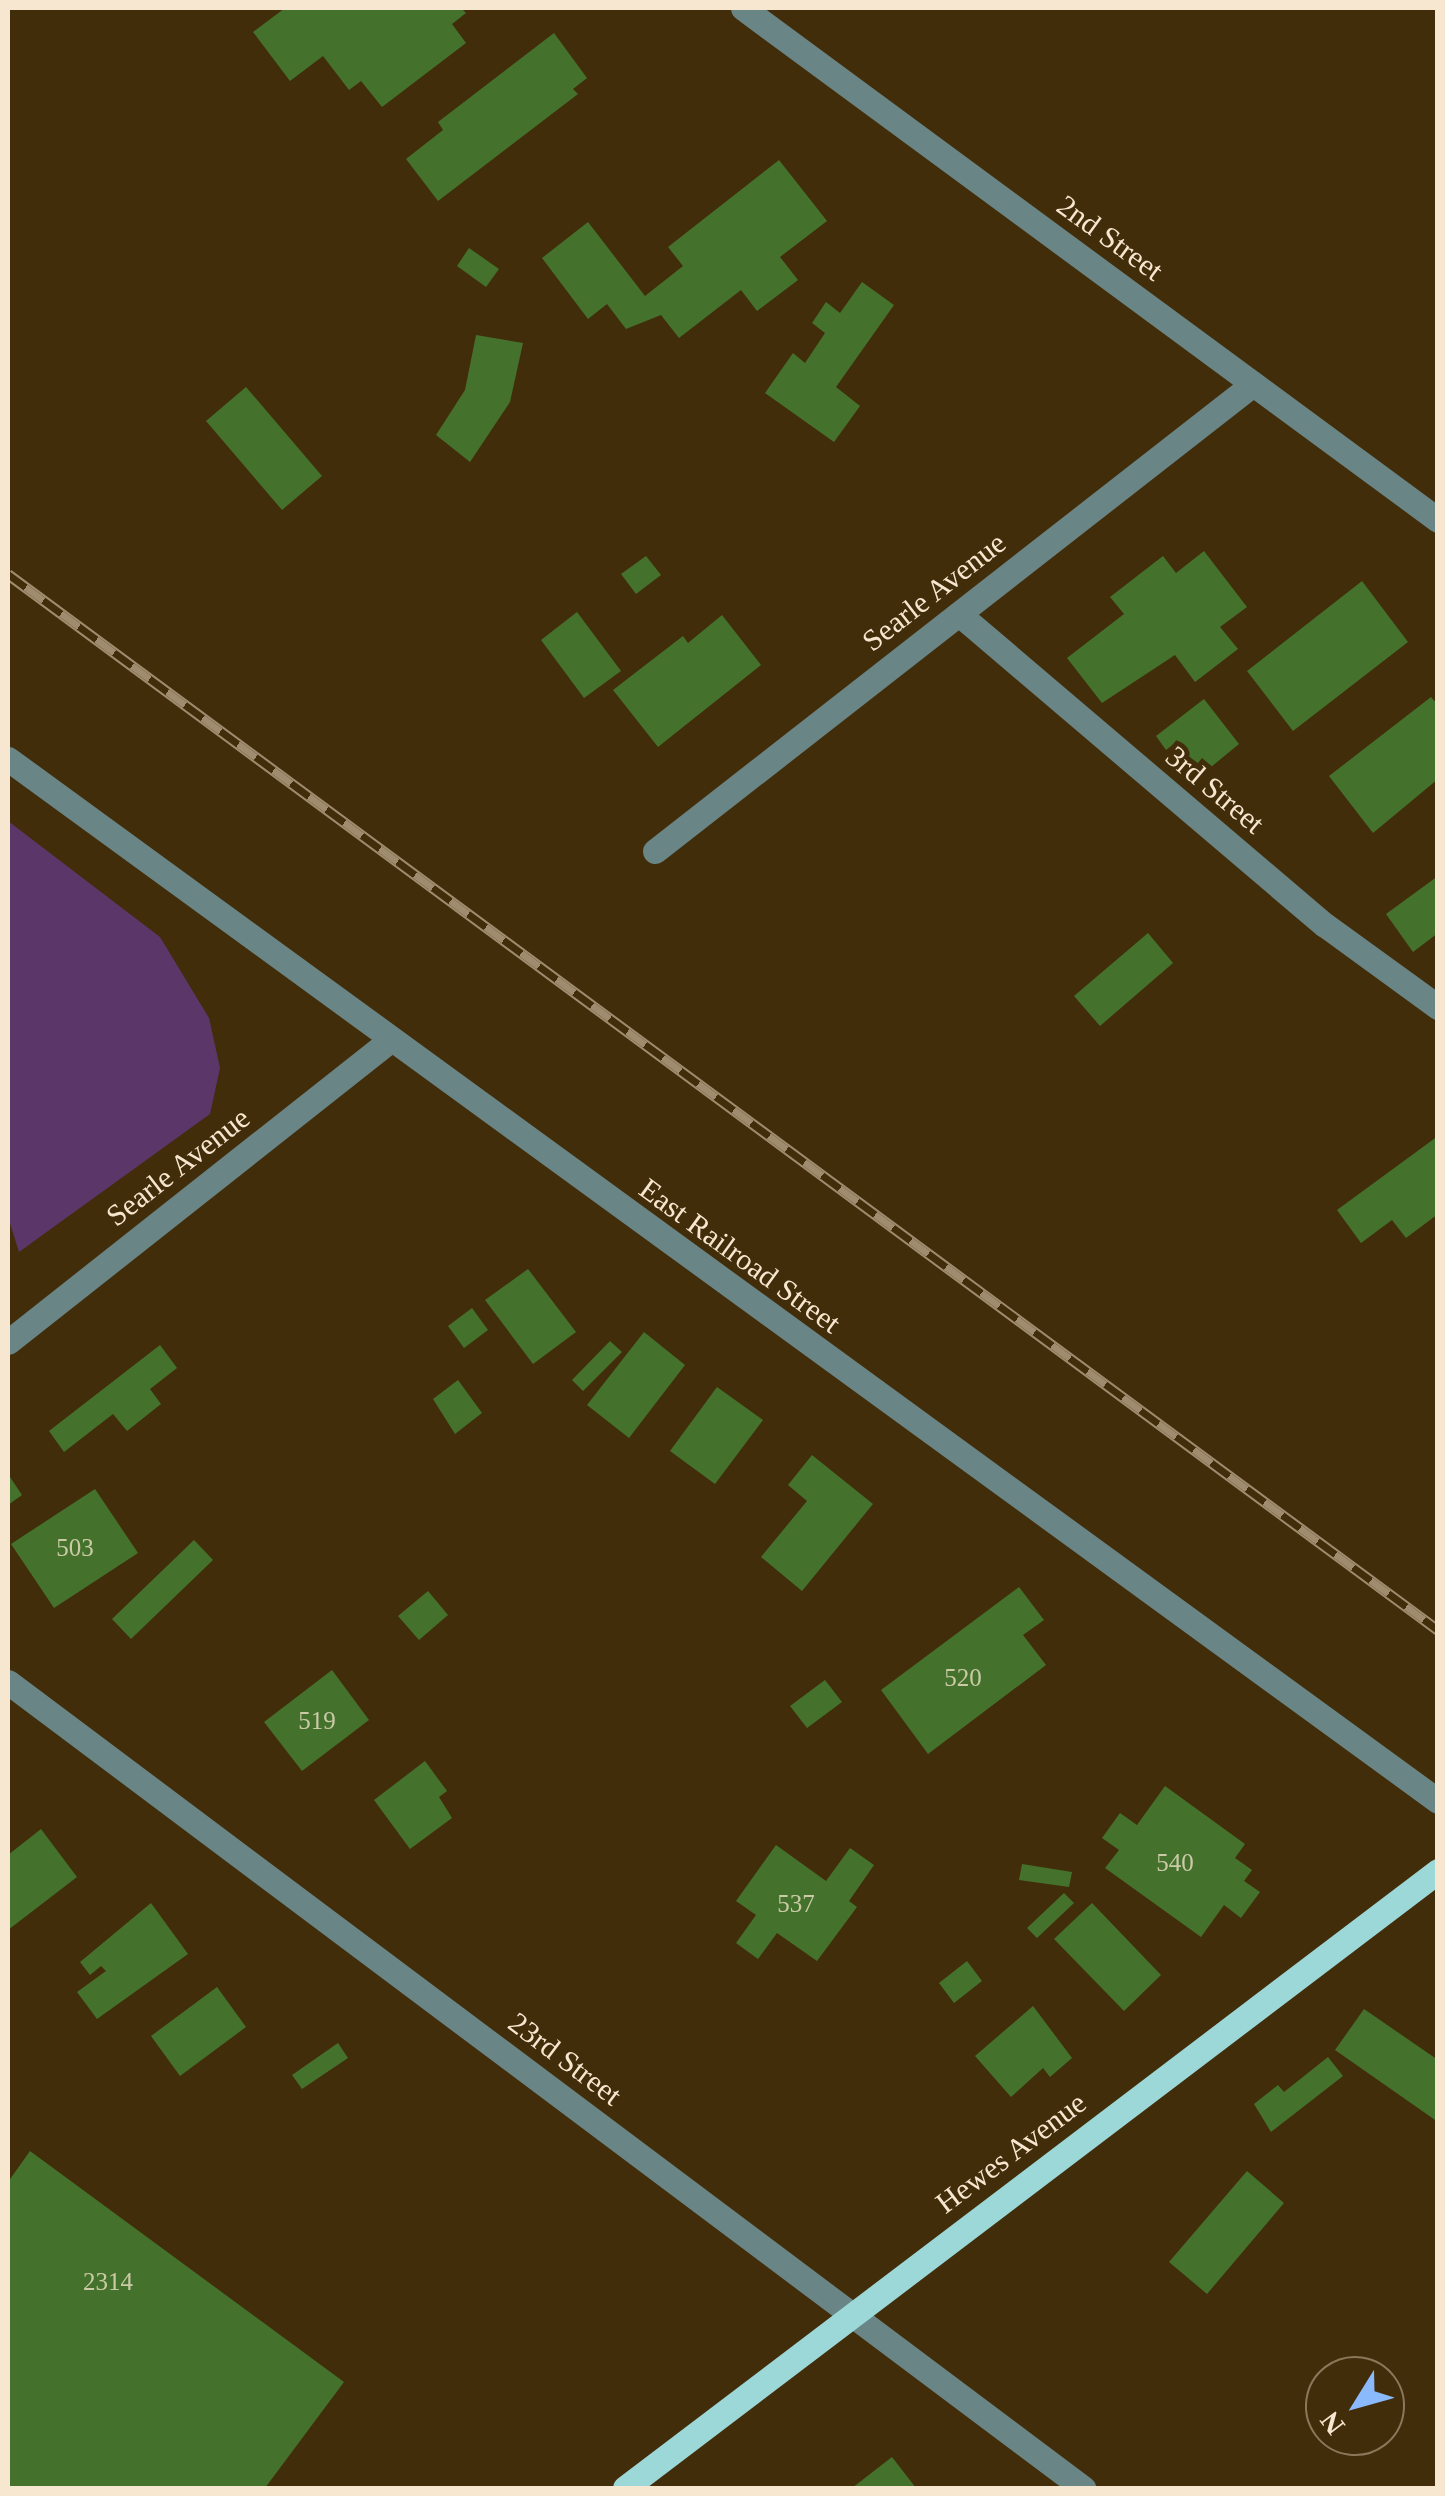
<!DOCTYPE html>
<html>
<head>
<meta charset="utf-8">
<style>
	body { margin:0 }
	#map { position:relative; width:1445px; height:2496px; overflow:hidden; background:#422d0b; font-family:Georgia,serif }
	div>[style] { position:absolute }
	.green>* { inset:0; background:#5a3768 }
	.building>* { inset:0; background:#44722c }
	.minor>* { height:25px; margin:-12.5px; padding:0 12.5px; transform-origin:12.5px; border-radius:12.5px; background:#698585 }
	.major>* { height:25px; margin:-12.5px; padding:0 12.5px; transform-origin:12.5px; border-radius:12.5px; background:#9dd8d8 }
	.rail>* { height:11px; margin-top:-5.5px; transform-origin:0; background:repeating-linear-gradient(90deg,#422d0b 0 22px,#9f8c6f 0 44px); box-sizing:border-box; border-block:2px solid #9f8c6f }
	span { translate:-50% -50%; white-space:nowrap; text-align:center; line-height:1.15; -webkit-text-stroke:10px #422d0b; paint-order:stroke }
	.number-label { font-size:25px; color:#cbcaa7 }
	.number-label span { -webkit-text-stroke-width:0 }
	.street-label { font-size:30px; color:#f8e7d0 }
	.frame { position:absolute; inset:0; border:10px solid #f8e7d0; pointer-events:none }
	.north { position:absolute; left:1305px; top:2356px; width:100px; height:100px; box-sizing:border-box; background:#422d0b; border:2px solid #8b775a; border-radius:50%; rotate:233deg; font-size:28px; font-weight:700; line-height:40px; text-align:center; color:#f8e7d0 }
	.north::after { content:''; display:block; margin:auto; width:35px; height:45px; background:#8abafc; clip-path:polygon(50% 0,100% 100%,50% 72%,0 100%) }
</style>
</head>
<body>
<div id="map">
	<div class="green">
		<i style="clip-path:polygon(8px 821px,160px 937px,209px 1018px,220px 1068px,210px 1114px,19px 1252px,8px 1217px)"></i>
	</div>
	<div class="building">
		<i style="clip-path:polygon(285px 8px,461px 8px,466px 13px,452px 24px,466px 43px,382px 107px,361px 81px,349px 90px,323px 56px,290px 81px,253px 32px)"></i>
		<i style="clip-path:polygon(554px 33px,587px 78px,573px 89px,578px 94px,438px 201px,406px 159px,443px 130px,438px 122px)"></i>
		<i style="clip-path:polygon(779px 160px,827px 221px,780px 257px,798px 280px,757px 311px,741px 290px,679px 338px,661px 315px,626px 329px,607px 304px,588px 319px,542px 258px,588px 222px,645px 296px,683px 266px,668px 247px)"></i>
		<i style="clip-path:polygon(469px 248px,499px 269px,486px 287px,457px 266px)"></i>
		<i style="clip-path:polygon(862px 282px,894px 305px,836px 387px,860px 406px,834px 442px,765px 393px,793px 353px,805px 363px,825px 333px,812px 323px,826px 302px,840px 313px)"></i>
		<i style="clip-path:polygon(476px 335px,523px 343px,510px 402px,470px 462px,436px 435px,465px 390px)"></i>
		<i style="clip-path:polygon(246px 387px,322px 476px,282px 510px,206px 421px)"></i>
		<i style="clip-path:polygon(1204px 551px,1247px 607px,1220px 627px,1238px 649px,1195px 682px,1175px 655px,1102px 703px,1067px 658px,1124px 614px,1110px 597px,1163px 556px,1176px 573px)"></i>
		<i style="clip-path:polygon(646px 556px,661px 575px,636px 594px,621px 574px)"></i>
		<i style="clip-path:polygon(1362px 581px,1408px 642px,1293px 731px,1247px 671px)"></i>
		<i style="clip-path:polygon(577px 612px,621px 671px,584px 698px,541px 640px)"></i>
		<i style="clip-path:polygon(722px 615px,761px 665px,658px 747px,613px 690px,683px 636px,688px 643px)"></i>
		<i style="clip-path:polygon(1431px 697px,1438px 705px,1438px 779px,1373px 833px,1329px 776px)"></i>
		<i style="clip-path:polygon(1204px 699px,1239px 744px,1200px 776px,1175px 743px,1166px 750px,1156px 736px)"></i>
		<i style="clip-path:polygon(1438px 876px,1438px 933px,1413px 952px,1386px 914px)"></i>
		<i style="clip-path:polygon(1148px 933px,1173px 963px,1100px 1026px,1074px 996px)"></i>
		<i style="clip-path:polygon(1438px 1136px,1438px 1214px,1406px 1238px,1392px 1220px,1361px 1243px,1337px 1210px)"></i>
		<i style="clip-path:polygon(528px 1269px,576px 1332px,533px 1364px,485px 1300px)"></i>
		<i style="clip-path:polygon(472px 1308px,488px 1330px,464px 1348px,448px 1326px)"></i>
		<i style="clip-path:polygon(644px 1332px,685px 1365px,629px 1438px,587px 1405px)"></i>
		<i style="clip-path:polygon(610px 1341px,622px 1352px,583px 1391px,572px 1380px)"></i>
		<i style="clip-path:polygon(160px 1345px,177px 1368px,150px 1389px,161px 1404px,127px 1431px,113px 1414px,64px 1452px,49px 1431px)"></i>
		<i style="clip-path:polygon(458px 1380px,482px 1413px,455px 1434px,433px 1399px)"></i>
		<i style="clip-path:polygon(717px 1387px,763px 1420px,715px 1484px,670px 1451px)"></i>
		<i style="clip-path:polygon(812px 1455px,873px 1504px,802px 1591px,761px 1557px,807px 1501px,788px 1485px)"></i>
		<i style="clip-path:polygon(8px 1474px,22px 1495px,8px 1505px)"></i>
		<i style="clip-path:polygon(95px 1489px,138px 1553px,54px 1608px,11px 1544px)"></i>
		<i style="clip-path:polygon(194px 1540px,213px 1560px,131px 1639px,112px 1619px)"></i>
		<i style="clip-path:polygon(1019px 1587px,1044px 1620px,1023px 1635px,1046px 1665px,928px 1754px,881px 1690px)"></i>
		<i style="clip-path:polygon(428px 1591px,448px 1615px,419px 1640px,398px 1616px)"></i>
		<i style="clip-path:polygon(332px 1670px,369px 1720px,302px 1771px,264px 1722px)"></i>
		<i style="clip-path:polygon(825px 1680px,842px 1702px,807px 1728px,790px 1706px)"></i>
		<i style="clip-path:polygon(425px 1761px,447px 1791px,439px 1797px,452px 1818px,410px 1849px,374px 1800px)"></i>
		<i style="clip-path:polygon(1165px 1786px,1245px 1844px,1235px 1858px,1252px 1870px,1244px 1881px,1260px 1892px,1241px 1918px,1224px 1905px,1201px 1937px,1105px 1868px,1119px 1850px,1102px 1838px,1120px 1813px,1137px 1825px)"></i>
		<i style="clip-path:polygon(41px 1829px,77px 1877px,8px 1930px,8px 1855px)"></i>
		<i style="clip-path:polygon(776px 1845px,826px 1881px,850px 1848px,874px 1865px,849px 1901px,857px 1907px,817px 1961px,777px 1933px,758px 1959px,736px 1943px,756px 1915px,736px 1901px)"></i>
		<i style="clip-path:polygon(1022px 1864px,1072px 1872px,1069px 1887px,1019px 1880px)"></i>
		<i style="clip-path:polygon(1064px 1893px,1074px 1903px,1037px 1938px,1027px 1928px)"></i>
		<i style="clip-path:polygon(151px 1903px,188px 1954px,97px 2019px,77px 1992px,106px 1971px,101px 1966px,90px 1975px,80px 1962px)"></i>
		<i style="clip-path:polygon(1092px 1903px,1161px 1975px,1124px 2011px,1054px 1939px)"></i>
		<i style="clip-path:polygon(967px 1961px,982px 1981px,954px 2003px,939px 1983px)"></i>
		<i style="clip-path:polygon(217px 1987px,246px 2027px,180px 2076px,151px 2036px)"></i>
		<i style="clip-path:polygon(1033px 2006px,1072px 2058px,1050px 2077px,1043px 2068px,1011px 2097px,975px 2056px)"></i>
		<i style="clip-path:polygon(1364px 2009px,1438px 2060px,1438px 2122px,1335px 2050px)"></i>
		<i style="clip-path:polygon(338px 2043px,348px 2058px,302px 2089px,292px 2075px)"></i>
		<i style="clip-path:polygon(1328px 2057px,1343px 2076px,1271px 2132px,1254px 2104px,1278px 2085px,1284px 2092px)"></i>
		<i style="clip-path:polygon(30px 2151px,344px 2382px,265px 2488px,8px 2488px,8px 2182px)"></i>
		<i style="clip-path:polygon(1247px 2171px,1284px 2203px,1207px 2294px,1169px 2262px)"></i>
		<i style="clip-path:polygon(892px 2457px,916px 2488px,852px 2488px)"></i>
	</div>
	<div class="minor">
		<i style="left:743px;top:8px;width:863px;rotate:36.38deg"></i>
		<i style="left:959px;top:614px;width:480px;rotate:40.4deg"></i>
		<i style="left:1325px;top:925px;width:140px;rotate:36deg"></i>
		<i style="left:8px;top:759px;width:1769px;rotate:36.08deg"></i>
		<i style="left:655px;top:851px;width:759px;rotate:-37.99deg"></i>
		<i style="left:8px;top:1342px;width:484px;rotate:-38.3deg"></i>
		<i style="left:8px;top:1682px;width:1344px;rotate:36.86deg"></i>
	</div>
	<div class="major">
		<i style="left:625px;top:2488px;width:1021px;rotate:-37.2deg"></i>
	</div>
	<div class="rail">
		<i style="left:8px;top:574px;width:1778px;rotate:36.44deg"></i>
	</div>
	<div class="number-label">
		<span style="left:75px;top:1548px">503</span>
		<span style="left:963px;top:1678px">520</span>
		<span style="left:317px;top:1721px">519</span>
		<span style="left:1175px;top:1863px">540</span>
		<span style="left:796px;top:1904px">537</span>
		<span style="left:108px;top:2282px">2314</span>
	</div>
	<div class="street-label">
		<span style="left:1110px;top:238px;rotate:36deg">2nd Street</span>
		<span style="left:934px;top:592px;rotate:-38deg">Searle Avenue</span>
		<span style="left:1215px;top:790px;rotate:40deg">3rd Street</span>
		<span style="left:178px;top:1167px;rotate:-38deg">Searle Avenue</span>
		<span style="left:740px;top:1256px;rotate:36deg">East Railroad Street</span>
		<span style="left:565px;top:2059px;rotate:37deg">23rd Street</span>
		<span style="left:1011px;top:2153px;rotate:-37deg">Hewes Avenue</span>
	</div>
	<div class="frame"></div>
	<div class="north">N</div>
</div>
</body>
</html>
